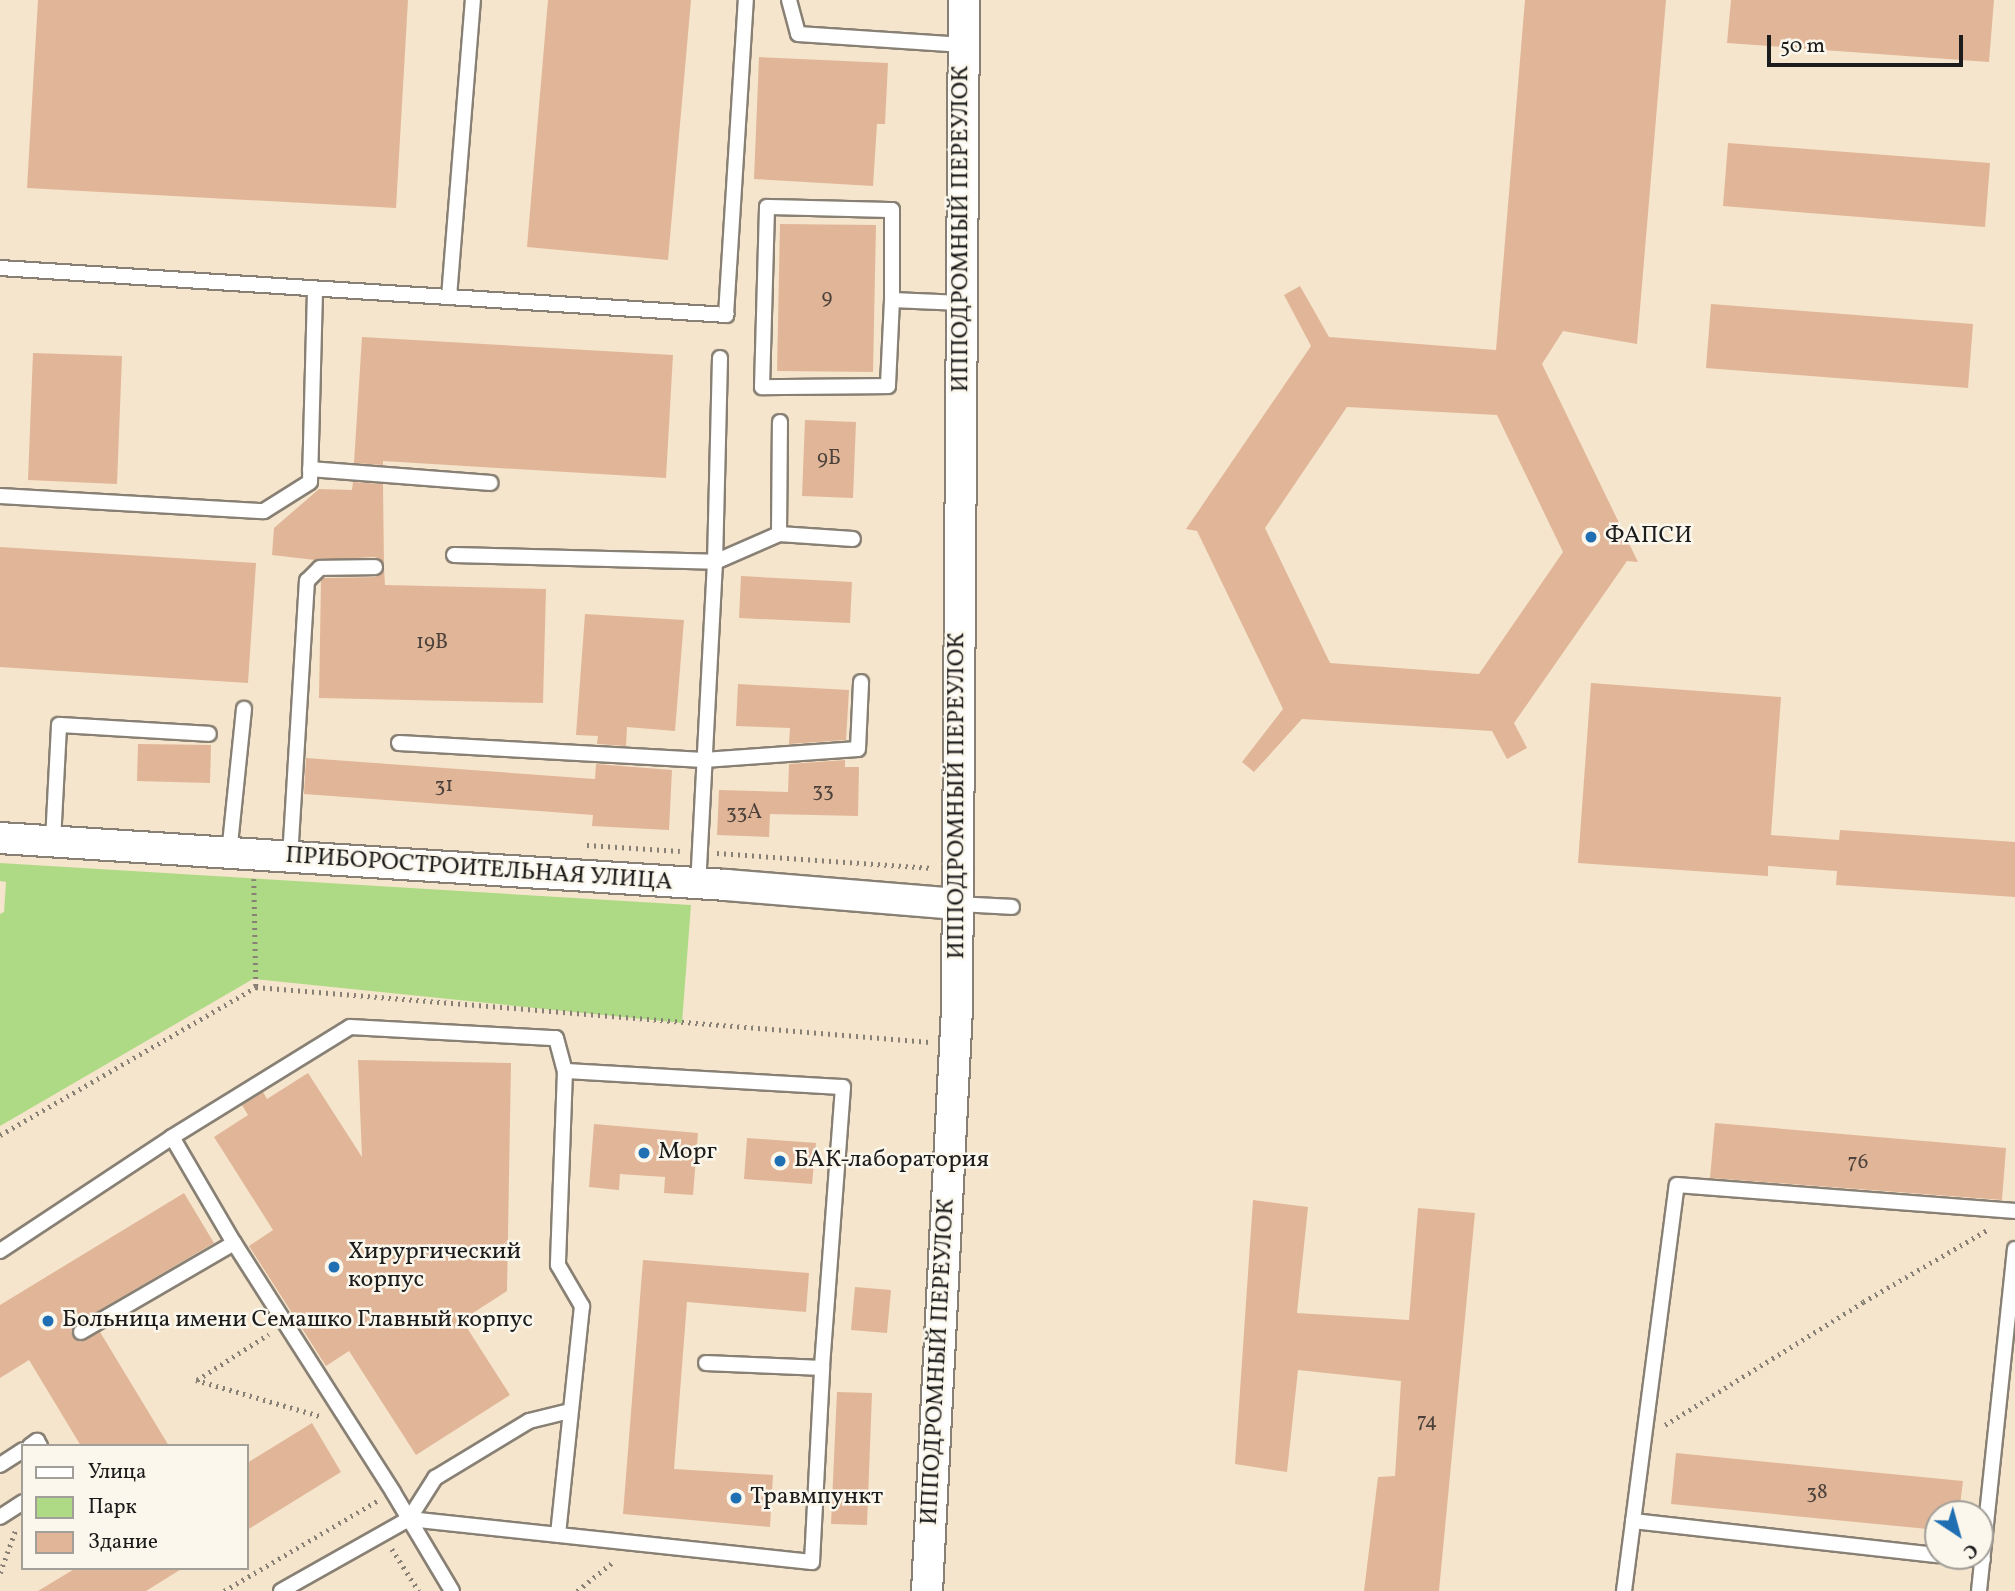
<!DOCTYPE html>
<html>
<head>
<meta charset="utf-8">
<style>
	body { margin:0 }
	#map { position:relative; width:2015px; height:1591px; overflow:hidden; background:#f5e5cc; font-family:Vollkorn,serif }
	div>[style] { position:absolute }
	.green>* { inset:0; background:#afda85 }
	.building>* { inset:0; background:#e1b698 }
	.path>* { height:4.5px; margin-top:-2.25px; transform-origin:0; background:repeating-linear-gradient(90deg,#888074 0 2px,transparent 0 7px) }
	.roads { filter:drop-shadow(2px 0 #888074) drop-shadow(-2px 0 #888074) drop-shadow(0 2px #888074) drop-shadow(0 -2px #888074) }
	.service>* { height:14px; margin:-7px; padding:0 7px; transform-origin:7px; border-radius:7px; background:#fff }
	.minor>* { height:30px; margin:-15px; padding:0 15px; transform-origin:15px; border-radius:15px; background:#fff }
	.dots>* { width:19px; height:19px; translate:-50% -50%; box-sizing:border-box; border:4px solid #fbf7ec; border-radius:50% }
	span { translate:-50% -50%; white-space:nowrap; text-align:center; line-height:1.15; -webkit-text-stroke:5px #fbf7ec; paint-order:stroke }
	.number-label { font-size:21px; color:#4d423b }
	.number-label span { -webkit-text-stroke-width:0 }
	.street-label { font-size:24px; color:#1c1c1c }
	.poi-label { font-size:24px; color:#1c1c1c }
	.left { translate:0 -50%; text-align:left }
	.legend { position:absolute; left:21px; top:1444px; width:228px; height:126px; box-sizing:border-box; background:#fbf7ec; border:2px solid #a29f99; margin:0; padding:9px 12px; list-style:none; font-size:21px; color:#1c1c1c }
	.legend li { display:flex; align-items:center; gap:14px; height:35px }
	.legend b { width:35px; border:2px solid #a29f99 }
	.north { position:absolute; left:1924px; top:1500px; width:70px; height:70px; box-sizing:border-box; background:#fbf7ec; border:2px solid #a29f99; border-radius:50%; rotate:144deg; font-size:19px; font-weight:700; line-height:28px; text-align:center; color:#1c1c1c }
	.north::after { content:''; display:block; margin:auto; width:24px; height:32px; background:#1f6fb2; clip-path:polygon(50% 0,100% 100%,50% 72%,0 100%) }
	.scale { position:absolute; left:1767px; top:35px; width:196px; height:32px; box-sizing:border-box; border:4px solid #1c1c1c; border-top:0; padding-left:9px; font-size:21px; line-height:24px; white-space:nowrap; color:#1c1c1c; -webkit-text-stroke:5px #fbf7ec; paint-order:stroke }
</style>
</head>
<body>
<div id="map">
	<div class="green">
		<i style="clip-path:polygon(0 863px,691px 905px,682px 1023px,253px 979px,0 1126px,0 914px,4px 912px,6px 882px,0 881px)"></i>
	</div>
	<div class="building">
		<i style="clip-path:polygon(38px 0,408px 0,396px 208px,27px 188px)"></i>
		<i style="clip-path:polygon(548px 0,691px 0,668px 260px,527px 247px)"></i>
		<i style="clip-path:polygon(evenodd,1525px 0,1666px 0,1637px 344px,1563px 331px,1542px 364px,1638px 562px,1627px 561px,1514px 723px,1527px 748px,1507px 759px,1492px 731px,1302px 719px,1254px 772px,1242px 762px,1283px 709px,1197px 531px,1186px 529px,1311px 346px,1284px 295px,1300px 286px,1329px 337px,1496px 350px,1525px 0,1347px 407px,1497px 415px,1563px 552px,1479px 674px,1330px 663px,1265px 528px,1347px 407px)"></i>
		<i style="clip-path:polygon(1731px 0,1994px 0,1989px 62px,1727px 43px)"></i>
		<i style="clip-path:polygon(759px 57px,888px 63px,885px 124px,877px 124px,873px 186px,754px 179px)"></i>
		<i style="clip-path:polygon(1728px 143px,1990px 163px,1985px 227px,1723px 206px)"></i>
		<i style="clip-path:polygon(780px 224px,876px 225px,873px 372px,777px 371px)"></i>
		<i style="clip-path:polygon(1711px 304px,1973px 324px,1968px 388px,1706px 368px)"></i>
		<i style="clip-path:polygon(362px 337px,673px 355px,666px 478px,383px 461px,383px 465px,354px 463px)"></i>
		<i style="clip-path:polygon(33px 353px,122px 356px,117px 484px,28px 480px)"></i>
		<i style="clip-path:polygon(805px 420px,856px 422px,853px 498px,802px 496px)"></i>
		<i style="clip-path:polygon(353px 482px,383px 484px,384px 566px,375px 557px,315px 560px,272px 555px,274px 528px,319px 489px,352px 490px)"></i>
		<i style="clip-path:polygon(0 547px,256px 563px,248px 683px,0 667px)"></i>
		<i style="clip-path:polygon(384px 568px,385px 585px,546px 589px,543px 703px,319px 698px,321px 580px,324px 578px,376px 577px)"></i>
		<i style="clip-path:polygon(741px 576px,852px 582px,850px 623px,739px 618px)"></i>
		<i style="clip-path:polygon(585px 614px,684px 620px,675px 731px,627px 727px,626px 746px,597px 744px,598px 736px,576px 735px)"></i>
		<i style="clip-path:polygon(1591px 683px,1781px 697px,1771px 835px,1839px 840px,1840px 830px,2015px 842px,2015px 897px,1836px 885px,1837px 871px,1768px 866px,1768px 876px,1578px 863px)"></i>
		<i style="clip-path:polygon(738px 684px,849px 690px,846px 740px,789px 744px,790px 728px,736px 726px)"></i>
		<i style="clip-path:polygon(138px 744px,211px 745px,210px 783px,137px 781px)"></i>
		<i style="clip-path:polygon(306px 758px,595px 779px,596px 764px,672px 770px,669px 830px,592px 826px,593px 815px,304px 794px)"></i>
		<i style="clip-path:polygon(845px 760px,845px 767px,859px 767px,858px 816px,770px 814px,769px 837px,717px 835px,719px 790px,788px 792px,789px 764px)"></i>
		<i style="clip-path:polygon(358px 1060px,511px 1063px,507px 1291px,462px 1320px,510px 1395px,416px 1455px,349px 1351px,326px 1366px,249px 1246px,273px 1230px,214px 1137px,248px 1115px,242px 1105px,263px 1092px,267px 1099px,308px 1073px,362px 1157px)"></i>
		<i style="clip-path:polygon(1715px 1123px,2006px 1148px,2002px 1200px,1710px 1178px)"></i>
		<i style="clip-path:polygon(594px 1124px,698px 1133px,693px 1195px,664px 1193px,665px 1177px,620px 1174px,619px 1190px,589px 1187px)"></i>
		<i style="clip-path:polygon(747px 1138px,816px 1143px,812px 1184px,744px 1179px)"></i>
		<i style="clip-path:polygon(184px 1193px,214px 1243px,76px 1324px,71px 1331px,73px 1337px,80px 1342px,100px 1332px,169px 1446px,81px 1446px,29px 1360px,0 1378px,0 1305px)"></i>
		<i style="clip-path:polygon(1253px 1200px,1308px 1207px,1297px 1313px,1409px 1320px,1418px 1208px,1475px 1213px,1439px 1591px,1364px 1591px,1378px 1477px,1395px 1476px,1401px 1381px,1298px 1370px,1287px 1472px,1235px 1464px)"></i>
		<i style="clip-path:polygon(643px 1260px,809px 1273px,806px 1312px,687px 1302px,674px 1469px,773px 1475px,770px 1527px,623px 1514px)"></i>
		<i style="clip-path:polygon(855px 1287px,891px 1290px,887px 1333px,851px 1330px)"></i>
		<i style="clip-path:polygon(837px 1392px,872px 1393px,867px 1525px,831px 1524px)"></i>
		<i style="clip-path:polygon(312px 1423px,341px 1472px,247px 1530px,247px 1463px)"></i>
		<i style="clip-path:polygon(1676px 1453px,1963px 1481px,1959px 1514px,1938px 1514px,1938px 1530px,1671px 1504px)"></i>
		<i style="clip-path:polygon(76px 1568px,183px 1568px,146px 1591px,38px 1591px)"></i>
	</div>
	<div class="path">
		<i style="left:587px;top:845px;width:93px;rotate:3.7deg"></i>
		<i style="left:717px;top:853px;width:213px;rotate:4deg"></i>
		<i style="left:254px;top:879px;width:108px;rotate:88.9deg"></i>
		<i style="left:0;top:1135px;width:296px;rotate:-30deg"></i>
		<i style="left:256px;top:987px;width:676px;rotate:4.67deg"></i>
		<i style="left:196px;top:1380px;width:129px;rotate:16.2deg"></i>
		<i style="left:197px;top:1380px;width:85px;rotate:-32.6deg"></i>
		<i style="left:1665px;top:1425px;width:233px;rotate:-31.8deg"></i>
		<i style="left:1863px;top:1302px;width:143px;rotate:-30.1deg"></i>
		<i style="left:392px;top:1549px;width:50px;rotate:57.3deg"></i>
		<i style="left:0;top:1573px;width:45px;rotate:-70.3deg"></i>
		<i style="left:224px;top:1591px;width:178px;rotate:-30.5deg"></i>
		<i style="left:577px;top:1591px;width:48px;rotate:-39deg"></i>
	</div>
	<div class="roads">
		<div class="service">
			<i style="left:789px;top:0;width:35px;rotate:75deg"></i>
			<i style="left:798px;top:34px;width:166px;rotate:3.8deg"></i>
			<i style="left:0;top:268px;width:728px;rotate:3.7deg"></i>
			<i style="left:726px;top:315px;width:316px;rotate:-86.4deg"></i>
			<i style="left:449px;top:297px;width:298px;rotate:-85.4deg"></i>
			<i style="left:892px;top:300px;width:86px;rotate:92.7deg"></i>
			<i style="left:888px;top:386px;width:126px;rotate:179.5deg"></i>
			<i style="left:762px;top:387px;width:180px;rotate:-88.4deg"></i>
			<i style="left:767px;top:207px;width:125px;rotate:1.4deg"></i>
			<i style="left:892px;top:210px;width:90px;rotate:90deg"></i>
			<i style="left:892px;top:300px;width:70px;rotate:2.5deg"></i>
			<i style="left:720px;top:358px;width:204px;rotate:91.4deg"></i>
			<i style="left:715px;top:562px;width:70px;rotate:-23.6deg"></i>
			<i style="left:779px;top:534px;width:74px;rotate:3.9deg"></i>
			<i style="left:310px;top:469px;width:181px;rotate:4.4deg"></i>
			<i style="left:0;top:496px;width:264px;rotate:3.3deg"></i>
			<i style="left:264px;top:511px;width:54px;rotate:-32.2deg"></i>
			<i style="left:310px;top:482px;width:193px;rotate:-88.5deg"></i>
			<i style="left:779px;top:534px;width:112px;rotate:-89.5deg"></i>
			<i style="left:454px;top:555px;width:261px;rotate:1.5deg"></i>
			<i style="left:715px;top:562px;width:321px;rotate:93deg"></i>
			<i style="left:399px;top:743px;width:305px;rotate:3.2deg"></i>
			<i style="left:704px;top:760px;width:154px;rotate:-4.1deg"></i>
			<i style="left:858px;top:749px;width:67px;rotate:-87.4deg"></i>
			<i style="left:53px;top:841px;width:116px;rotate:-87deg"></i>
			<i style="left:59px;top:725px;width:150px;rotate:3.4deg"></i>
			<i style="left:229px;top:854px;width:146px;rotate:-84.1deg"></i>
			<i style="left:290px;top:858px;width:278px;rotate:-86.5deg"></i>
			<i style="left:307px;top:581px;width:18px;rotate:-45deg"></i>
			<i style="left:320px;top:568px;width:55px;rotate:-1deg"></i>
			<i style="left:957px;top:904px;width:55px;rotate:3.1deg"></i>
			<i style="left:565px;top:1071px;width:278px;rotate:3.3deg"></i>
			<i style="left:843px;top:1087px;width:282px;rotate:94.3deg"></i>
			<i style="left:172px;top:1137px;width:123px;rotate:59.7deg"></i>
			<i style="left:234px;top:1243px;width:295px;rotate:57.4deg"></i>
			<i style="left:393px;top:1492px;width:115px;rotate:59.2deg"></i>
			<i style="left:0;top:1251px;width:206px;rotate:-33.5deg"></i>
			<i style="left:172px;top:1137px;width:209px;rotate:-31.7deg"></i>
			<i style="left:350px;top:1027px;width:206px;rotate:3.1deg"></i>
			<i style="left:556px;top:1038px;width:34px;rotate:75deg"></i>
			<i style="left:565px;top:1071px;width:194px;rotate:92.1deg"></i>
			<i style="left:558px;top:1265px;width:48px;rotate:59.7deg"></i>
			<i style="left:582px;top:1306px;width:230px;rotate:96deg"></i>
			<i style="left:81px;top:1332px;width:177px;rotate:-30.2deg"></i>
			<i style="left:30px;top:1446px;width:9px;rotate:-36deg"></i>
			<i style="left:37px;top:1441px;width:6px;rotate:59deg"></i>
			<i style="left:0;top:1465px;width:27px;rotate:-33deg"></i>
			<i style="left:0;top:1517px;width:27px;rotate:-33deg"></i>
			<i style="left:409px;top:1519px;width:49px;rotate:-57.6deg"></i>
			<i style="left:435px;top:1478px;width:110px;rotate:-31.2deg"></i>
			<i style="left:529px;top:1421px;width:42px;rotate:-13.7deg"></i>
			<i style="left:1633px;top:1521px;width:307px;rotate:6.4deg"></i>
			<i style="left:1947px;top:1556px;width:36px;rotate:6deg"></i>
			<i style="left:281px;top:1591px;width:147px;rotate:-29.4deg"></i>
			<i style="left:409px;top:1519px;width:405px;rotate:6.1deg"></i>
			<i style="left:812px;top:1562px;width:194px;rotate:-87deg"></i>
			<i style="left:822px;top:1368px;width:116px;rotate:-177.5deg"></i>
			<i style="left:1624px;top:1591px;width:409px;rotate:-82.6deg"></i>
			<i style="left:1677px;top:1185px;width:339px;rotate:4.4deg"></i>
			<i style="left:1979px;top:1591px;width:344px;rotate:-84deg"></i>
		</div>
		<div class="minor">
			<i style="left:0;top:838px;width:728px;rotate:3.7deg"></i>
			<i style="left:726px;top:885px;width:232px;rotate:4.7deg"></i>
			<i style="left:927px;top:1591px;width:584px;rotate:-87.05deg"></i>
			<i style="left:957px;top:1008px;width:1008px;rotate:-89.6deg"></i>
		</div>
	</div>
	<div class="dots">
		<i style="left:1591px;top:537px;background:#1f6fb2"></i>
		<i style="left:644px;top:1153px;background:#1f6fb2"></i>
		<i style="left:780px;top:1161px;background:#1f6fb2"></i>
		<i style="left:334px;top:1267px;background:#1f6fb2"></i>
		<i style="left:48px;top:1321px;background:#1f6fb2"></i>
		<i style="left:736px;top:1498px;background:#1f6fb2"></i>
	</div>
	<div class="number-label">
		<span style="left:827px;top:298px">9</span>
		<span style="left:829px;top:459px">9Б</span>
		<span style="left:432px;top:643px">19В</span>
		<span style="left:444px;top:786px">31</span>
		<span style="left:823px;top:791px">33</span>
		<span style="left:744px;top:813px">33А</span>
		<span style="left:1858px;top:1163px">76</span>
		<span style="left:1427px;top:1422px">74</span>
		<span style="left:1817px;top:1493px">38</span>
	</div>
	<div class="street-label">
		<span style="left:962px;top:229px;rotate:-90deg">ИППОДРОМНЫЙ ПЕРЕУЛОК</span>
		<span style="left:958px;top:796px;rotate:-90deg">ИППОДРОМНЫЙ ПЕРЕУЛОК</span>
		<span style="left:479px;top:870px;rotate:4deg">ПРИБОРОСТРОИТЕЛЬНАЯ УЛИЦА</span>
		<span style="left:939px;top:1362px;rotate:-87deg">ИППОДРОМНЫЙ ПЕРЕУЛОК</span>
	</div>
	<div class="poi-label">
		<span class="left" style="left:1605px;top:537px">ФАПСИ</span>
		<span class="left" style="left:658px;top:1153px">Морг</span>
		<span class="left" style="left:794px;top:1161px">БАК-лаборатория</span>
		<span class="left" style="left:348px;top:1267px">Хирургический<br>корпус</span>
		<span class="left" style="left:62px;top:1321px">Больница имени Семашко Главный корпус</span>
		<span class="left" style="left:750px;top:1498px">Травмпункт</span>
	</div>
	<ul class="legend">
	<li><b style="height:9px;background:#fff"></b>Улица</li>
	<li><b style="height:19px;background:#afda85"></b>Парк</li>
	<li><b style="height:19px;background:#e1b698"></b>Здание</li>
	</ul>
	<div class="north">С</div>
	<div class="scale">50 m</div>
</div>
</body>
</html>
